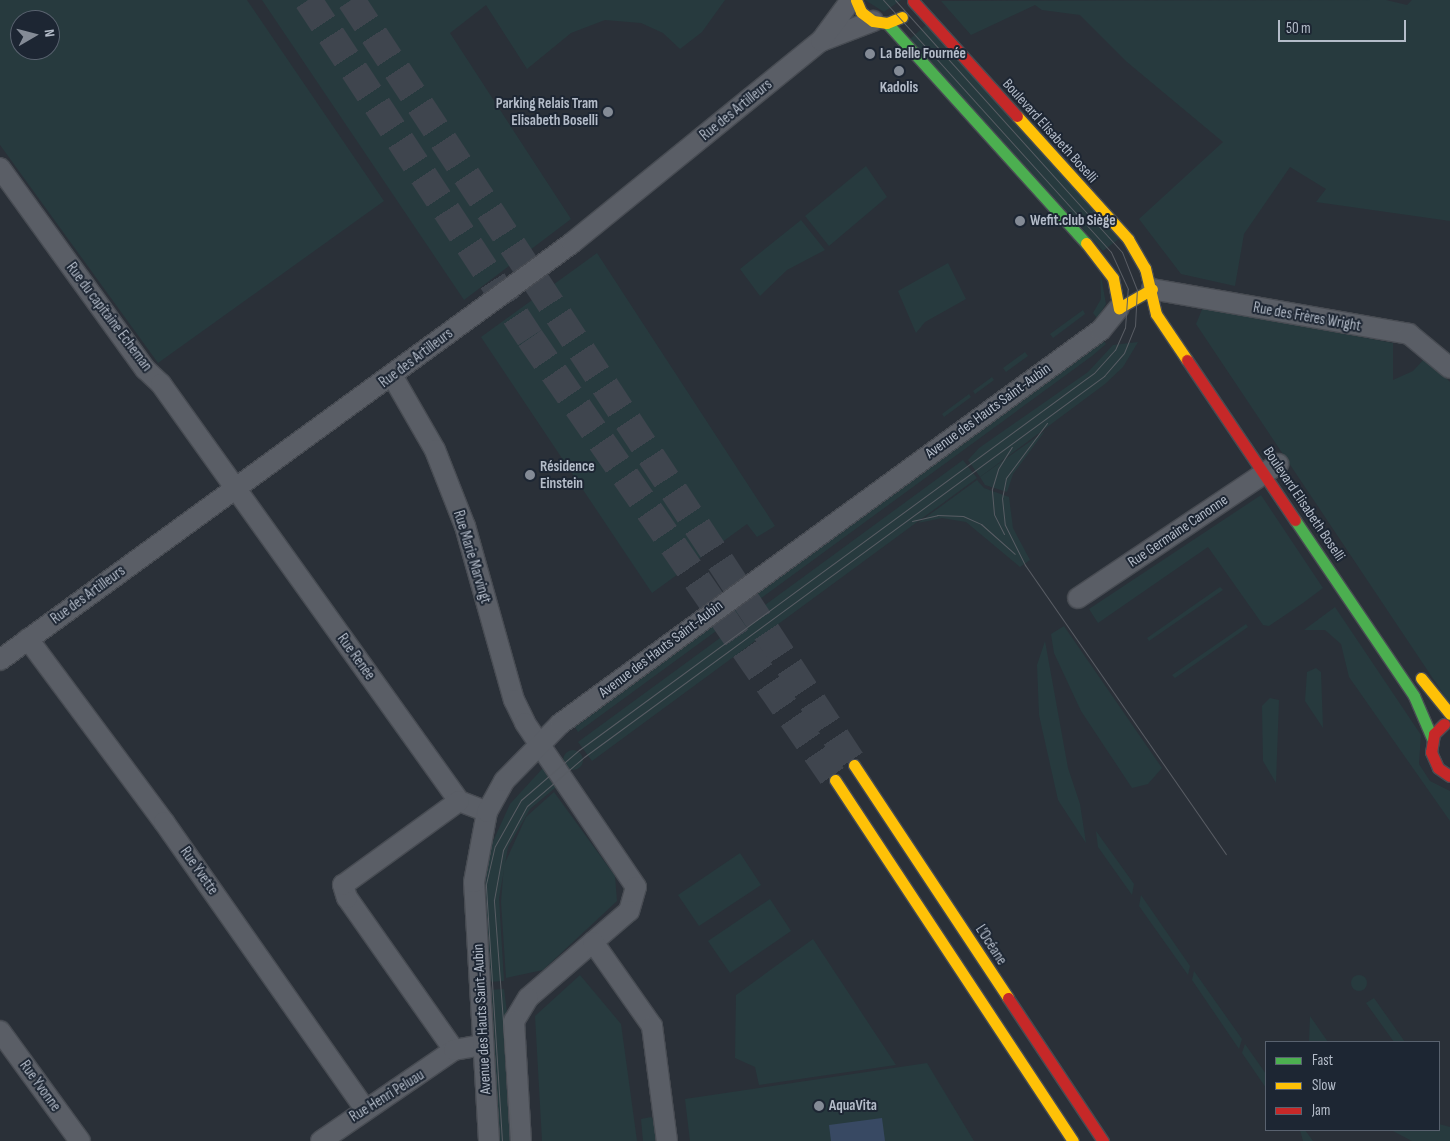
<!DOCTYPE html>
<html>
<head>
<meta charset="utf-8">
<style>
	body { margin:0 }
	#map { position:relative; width:1450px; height:1141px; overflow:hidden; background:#2a3038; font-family:"Sofia Sans Condensed",sans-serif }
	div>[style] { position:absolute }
	.green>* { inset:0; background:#273a3e }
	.round { border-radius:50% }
	.water>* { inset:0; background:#384963 }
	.highway-tunnel>* { height:28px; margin-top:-14px; transform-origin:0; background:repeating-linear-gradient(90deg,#3f454e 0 28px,transparent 0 42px) }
	.roads { filter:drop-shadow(1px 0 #484c53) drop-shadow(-1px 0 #484c53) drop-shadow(0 1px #484c53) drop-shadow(0 -1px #484c53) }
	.street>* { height:20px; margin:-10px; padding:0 10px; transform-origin:10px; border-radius:10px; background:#5a5e66 }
	.fast>* { height:11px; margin:-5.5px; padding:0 5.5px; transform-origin:5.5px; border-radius:5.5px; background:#4caf50 }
	.slow>* { height:11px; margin:-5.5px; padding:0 5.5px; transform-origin:5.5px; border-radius:5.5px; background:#ffc107 }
	.jam>* { height:11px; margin:-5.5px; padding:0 5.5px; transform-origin:5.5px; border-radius:5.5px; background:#c62828 }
	.tram>* { height:1px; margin:-0.5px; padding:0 0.5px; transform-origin:0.5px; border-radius:0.5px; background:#595d64 }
	.dots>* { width:14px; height:14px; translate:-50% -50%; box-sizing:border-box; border:2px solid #1d2633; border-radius:50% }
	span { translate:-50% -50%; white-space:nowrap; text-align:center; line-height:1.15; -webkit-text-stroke:4px #1d2633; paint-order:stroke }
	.poi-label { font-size:15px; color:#b4bcc9; font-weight:700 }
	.left { translate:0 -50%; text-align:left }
	.right { translate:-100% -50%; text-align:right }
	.street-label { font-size:15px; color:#b4bcc9 }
	.legend { position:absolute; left:1265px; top:1041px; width:175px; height:90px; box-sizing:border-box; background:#1d2633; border:1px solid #59626f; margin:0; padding:6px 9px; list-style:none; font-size:15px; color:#b4bcc9 }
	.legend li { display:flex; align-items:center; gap:10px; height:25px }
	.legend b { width:25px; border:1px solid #59626f }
	.north { position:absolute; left:10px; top:10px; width:50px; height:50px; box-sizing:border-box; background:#1d2633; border:1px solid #59626f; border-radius:50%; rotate:82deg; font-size:14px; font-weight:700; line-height:20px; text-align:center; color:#b4bcc9 }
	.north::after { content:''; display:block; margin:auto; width:18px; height:22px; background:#848b96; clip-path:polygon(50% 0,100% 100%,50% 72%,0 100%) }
	.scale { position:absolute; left:1278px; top:20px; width:128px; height:22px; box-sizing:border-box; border:2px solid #b4bcc9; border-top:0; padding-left:6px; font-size:15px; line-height:18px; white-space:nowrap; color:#b4bcc9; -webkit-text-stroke:4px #1d2633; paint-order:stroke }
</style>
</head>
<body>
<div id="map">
	<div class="green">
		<i style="clip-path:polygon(evenodd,0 0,247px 0,384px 201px,158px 363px,0 145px,0 0,20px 20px,50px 20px,50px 50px,20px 50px,20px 20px)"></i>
		<i style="clip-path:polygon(262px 0,725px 0,702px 32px,680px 49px,663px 33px,641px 23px,605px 20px,571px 33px,527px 69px,486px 5px,450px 33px,571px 219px,464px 300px)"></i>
		<i style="clip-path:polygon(865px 0,901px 0,884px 12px)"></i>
		<i style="clip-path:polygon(1386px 0,1407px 5px,1412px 0,1450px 0,1450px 221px,1316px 202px,1326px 189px,1290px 167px,1244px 234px,1235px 286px,1181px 274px,1139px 219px,1223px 142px,1127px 62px,1080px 15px,1042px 10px,1035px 5px,971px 35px,941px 1px)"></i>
		<i style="clip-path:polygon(926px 25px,1120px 238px,1103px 251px,910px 39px)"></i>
		<i style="clip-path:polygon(866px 166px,887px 197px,829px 246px,805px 216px)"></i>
		<i style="clip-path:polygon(801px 220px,825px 250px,787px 270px,760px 296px,740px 269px)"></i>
		<i style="clip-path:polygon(597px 253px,775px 526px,757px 537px,747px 524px,652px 593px,481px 337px)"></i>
		<i style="clip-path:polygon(948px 263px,966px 299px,925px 322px,916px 333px,898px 291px)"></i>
		<i style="clip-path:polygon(1100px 270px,1106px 304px,1097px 318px,1093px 313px,1101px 299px)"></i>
		<i style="clip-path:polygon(1203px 307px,1393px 343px,1393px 380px,1413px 371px,1426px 357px,1450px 382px,1450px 704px,1196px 324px)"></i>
		<i style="clip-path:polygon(1083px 310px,1085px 314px,1053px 338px,1050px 334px)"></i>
		<i style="clip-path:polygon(1104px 341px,1106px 344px,1092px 356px,578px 732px,575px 727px)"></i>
		<i style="clip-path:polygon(1138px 342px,1123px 367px,1105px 384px,980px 477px,968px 460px,979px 448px,1088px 372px,1113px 345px)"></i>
		<i style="clip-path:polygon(1025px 352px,1028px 356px,1006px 372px,1003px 368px)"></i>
		<i style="clip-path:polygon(992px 377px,994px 380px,975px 394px,973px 391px)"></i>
		<i style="clip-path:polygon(969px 394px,971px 397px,944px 417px,942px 414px)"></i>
		<i style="clip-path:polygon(1045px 431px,1013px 474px,1007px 492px,985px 485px,980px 477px)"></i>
		<i style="clip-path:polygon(963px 460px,977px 478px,592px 761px,578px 742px)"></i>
		<i style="clip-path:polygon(977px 480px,984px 488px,1009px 497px,1013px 528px,1030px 560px,1020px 567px,966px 522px,942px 518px,918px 523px)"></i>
		<i style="clip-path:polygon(1261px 495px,1323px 588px,1303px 603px,1269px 626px,1263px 625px,1208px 547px,1098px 623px,1089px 609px)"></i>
		<i style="clip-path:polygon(1220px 587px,1223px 590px,1149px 641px,1147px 638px)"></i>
		<i style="clip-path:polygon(1335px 607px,1421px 735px,1419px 764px,1430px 781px,1450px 791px,1450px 821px,1349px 677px,1341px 644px,1325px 630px,1304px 630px)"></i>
		<i style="clip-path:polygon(1246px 624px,1248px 627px,1175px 678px,1172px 675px)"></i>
		<i style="clip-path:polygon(1064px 626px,1162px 768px,1148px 784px,1132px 788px,1081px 711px,1054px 653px,1051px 634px)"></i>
		<i style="clip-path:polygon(1045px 641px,1068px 768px,1080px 804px,1086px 843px,1058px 800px,1039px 715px,1037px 665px)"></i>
		<i style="clip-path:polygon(1316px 668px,1321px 672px,1323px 728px,1305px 701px,1307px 672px)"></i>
		<i style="clip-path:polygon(1270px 698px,1279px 700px,1276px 783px,1263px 761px,1262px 706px)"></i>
		<i class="round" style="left:563px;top:750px;width:20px;height:20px"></i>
		<i style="clip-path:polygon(543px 768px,556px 787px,530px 809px,508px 847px,499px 898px,504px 981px,487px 982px,482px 889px,490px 848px,510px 804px)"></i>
		<i style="clip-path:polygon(554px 792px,615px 876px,617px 901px,543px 970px,506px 978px,501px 902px,504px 865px,526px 817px)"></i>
		<i style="clip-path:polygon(1096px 831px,1134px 884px,1132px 895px,1098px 847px)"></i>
		<i style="clip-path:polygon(740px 853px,761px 885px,699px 926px,678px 895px)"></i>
		<i style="clip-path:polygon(1141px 895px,1190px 966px,1188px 975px,1139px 906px)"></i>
		<i style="clip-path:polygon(770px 899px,791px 931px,730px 973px,708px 941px)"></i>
		<i style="clip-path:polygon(813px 939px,896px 1065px,759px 1085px,755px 1067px,735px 1058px,736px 995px)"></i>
		<i style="clip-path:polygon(1194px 971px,1242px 1039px,1239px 1049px,1192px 980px)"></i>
		<i style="clip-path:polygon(580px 975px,621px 1024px,637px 1141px,542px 1141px,535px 1016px)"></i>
		<i class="round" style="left:1351px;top:975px;width:16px;height:16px"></i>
		<i style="clip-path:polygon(504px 989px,507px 1013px,515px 1141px,499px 1141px,488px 990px)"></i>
		<i style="clip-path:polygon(1374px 998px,1405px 1042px,1394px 1042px,1366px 1003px)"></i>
		<i style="clip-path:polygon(1310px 1016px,1328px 1042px,1309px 1042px)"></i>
		<i style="clip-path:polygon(1245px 1044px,1266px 1074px,1266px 1088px,1242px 1053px)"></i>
		<i style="clip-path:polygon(927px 1063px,974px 1141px,690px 1141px,685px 1099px)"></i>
		<i style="clip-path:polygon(651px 1117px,658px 1123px,660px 1141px,643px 1141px,641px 1119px)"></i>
		<i style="clip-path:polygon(1439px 1124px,1450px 1127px,1450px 1141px,1412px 1141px,1391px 1130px,1439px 1130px)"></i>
		<i style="clip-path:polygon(1300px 1130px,1305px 1130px,1313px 1141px,1303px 1141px)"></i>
	</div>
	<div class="water">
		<i style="clip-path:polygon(882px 1118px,885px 1141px,831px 1141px,829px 1125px)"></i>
	</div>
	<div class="highway-tunnel">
		<i style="left:308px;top:0;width:404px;rotate:56.7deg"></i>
		<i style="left:530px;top:338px;width:537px;rotate:55.39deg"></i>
		<i style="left:351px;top:0;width:916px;rotate:56.67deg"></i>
	</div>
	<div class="roads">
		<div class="street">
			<i style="left:821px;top:41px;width:56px;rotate:-21deg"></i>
			<i style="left:0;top:168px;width:248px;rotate:54.2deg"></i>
			<i style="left:145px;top:369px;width:22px;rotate:43deg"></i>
			<i style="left:161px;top:384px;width:513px;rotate:54.45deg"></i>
			<i style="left:459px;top:801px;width:30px;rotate:21deg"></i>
			<i style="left:1152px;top:289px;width:261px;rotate:9.9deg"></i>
			<i style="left:1409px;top:334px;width:53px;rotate:39.7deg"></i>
			<i style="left:393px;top:377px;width:84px;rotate:60.1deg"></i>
			<i style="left:435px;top:450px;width:82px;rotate:68.5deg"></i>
			<i style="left:465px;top:526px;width:181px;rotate:74.3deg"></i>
			<i style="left:514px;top:700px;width:25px;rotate:64deg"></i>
			<i style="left:525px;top:723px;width:198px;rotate:55.9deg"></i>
			<i style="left:636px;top:887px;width:25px;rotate:106deg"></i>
			<i style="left:629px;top:911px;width:133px;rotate:139.3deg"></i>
			<i style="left:528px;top:998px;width:27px;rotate:121deg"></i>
			<i style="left:514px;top:1021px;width:120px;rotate:86.7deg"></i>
			<i style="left:1078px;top:598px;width:241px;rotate:-33.8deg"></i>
			<i style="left:28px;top:639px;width:228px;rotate:53.4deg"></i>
			<i style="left:164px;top:822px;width:349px;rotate:55deg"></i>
			<i style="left:0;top:660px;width:708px;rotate:-36.09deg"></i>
			<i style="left:572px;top:243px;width:321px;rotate:-39.1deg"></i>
			<i style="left:821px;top:41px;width:51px;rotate:-53.8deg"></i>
			<i style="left:593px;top:942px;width:103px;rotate:54.9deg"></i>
			<i style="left:652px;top:1026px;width:116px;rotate:82.6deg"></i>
			<i style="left:0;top:1031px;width:136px;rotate:54deg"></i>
			<i style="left:454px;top:1050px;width:186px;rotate:-125.1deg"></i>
			<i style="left:347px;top:898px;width:14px;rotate:-107deg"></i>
			<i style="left:343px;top:885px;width:143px;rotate:-35.9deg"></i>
			<i style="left:321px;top:1141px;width:161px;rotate:-34.4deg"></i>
			<i style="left:454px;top:1050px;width:29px;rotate:-10deg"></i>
			<i style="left:489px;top:1141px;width:259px;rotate:-93.3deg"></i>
			<i style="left:474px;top:882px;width:71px;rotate:-79.5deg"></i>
			<i style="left:487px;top:812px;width:35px;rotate:-61deg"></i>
			<i style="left:504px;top:781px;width:80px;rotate:-45.5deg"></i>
			<i style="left:560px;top:724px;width:669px;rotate:-36.07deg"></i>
			<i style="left:1101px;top:330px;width:28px;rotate:-51deg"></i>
		</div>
		<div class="fast">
			<i style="left:887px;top:23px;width:297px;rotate:47.9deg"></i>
			<i style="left:1295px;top:520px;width:212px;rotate:55.9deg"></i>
			<i style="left:1414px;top:696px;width:46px;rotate:66.8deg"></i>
		</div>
		<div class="slow">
			<i style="left:856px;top:0;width:13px;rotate:67deg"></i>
			<i style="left:861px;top:12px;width:15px;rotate:37deg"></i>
			<i style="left:873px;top:21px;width:14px;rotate:8deg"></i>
			<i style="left:887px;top:23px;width:16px;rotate:-22deg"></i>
			<i style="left:1017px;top:116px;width:166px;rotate:47.9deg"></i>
			<i style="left:1128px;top:239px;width:34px;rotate:60deg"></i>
			<i style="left:1145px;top:268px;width:47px;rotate:76.6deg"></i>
			<i style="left:1156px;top:314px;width:55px;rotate:56deg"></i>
			<i style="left:1086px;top:243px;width:44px;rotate:52.4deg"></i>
			<i style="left:1113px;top:278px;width:31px;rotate:79deg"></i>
			<i style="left:1119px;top:308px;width:38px;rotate:-30deg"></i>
			<i style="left:1421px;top:678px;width:46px;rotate:51.1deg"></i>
			<i style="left:854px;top:765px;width:279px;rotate:56.5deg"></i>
			<i style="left:835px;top:780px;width:432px;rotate:56.6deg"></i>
		</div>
		<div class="jam">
			<i style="left:913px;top:1px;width:155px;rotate:47.9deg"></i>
			<i style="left:1187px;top:360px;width:193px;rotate:56deg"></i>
			<i style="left:1444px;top:724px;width:14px;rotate:135deg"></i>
			<i style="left:1434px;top:734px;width:18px;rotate:99deg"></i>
			<i style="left:1431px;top:752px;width:17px;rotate:66deg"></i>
			<i style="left:1438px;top:768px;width:14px;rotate:34deg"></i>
			<i style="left:1008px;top:998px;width:172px;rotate:56.4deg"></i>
		</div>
	</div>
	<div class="tram">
		<i style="left:1047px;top:423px;width:69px;rotate:126.7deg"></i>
		<i style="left:1006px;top:478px;width:20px;rotate:101deg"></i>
		<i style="left:1002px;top:498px;width:27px;rotate:84deg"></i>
		<i style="left:1005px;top:525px;width:45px;rotate:63.4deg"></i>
		<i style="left:1025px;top:565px;width:352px;rotate:55.2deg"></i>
		<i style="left:912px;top:521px;width:26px;rotate:-13deg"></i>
		<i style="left:937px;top:515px;width:26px;rotate:2deg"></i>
		<i style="left:963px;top:516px;width:20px;rotate:24deg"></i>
		<i style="left:981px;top:524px;width:45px;rotate:41.4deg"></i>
		<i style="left:1004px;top:534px;width:22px;rotate:-117deg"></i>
		<i style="left:994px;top:514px;width:25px;rotate:-95deg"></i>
		<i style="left:992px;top:489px;width:21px;rotate:-73deg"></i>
		<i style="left:998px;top:469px;width:26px;rotate:-58deg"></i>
		<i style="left:502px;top:1141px;width:257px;rotate:-93.6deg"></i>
		<i style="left:486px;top:884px;width:39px;rotate:-77deg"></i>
		<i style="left:495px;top:846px;width:53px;rotate:-60.5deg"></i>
		<i style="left:521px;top:800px;width:77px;rotate:-40.8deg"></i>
		<i style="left:579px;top:750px;width:638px;rotate:-36.21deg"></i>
		<i style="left:1094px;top:373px;width:31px;rotate:-48deg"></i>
		<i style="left:1115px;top:350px;width:24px;rotate:-66deg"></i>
		<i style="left:1125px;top:328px;width:39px;rotate:-86deg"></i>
		<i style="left:1128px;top:289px;width:41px;rotate:-114.7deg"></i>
		<i style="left:1111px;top:252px;width:340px;rotate:-132.1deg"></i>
		<i style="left:512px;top:1141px;width:242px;rotate:-94.3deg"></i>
		<i style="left:494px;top:900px;width:51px;rotate:-79.8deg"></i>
		<i style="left:503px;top:850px;width:50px;rotate:-61.4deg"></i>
		<i style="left:527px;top:806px;width:75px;rotate:-40.7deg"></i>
		<i style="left:584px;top:757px;width:645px;rotate:-36.23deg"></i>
		<i style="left:1104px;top:376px;width:30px;rotate:-49deg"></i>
		<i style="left:1124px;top:353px;width:29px;rotate:-68deg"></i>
		<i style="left:1135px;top:326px;width:36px;rotate:-87deg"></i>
		<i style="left:1137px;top:290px;width:41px;rotate:-111.5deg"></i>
		<i style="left:1122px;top:252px;width:339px;rotate:-132deg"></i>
	</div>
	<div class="dots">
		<i style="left:870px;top:54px;background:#848b96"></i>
		<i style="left:899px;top:71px;background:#848b96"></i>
		<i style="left:608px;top:112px;background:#848b96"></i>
		<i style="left:1020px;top:221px;background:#848b96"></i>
		<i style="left:530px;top:475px;background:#848b96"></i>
		<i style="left:819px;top:1106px;background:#848b96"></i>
	</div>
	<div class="poi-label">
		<span class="left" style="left:880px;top:54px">La Belle Fournée</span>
		<span style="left:899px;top:88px">Kadolis</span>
		<span class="right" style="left:598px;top:112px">Parking Relais Tram<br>Elisabeth Boselli</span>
		<span class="left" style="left:1030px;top:221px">Wefit.club Siège</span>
		<span class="left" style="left:540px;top:475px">Résidence<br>Einstein</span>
		<span class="left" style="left:829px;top:1106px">AquaVita</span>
	</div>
	<div class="street-label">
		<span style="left:736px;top:110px;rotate:-39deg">Rue des Artilleurs</span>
		<span style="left:1050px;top:131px;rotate:48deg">Boulevard Elisabeth Boselli</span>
		<span style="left:109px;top:317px;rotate:53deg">Rue du capitaine Echeman</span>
		<span style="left:1307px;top:317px;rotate:10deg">Rue des Frères Wright</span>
		<span style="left:416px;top:358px;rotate:-37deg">Rue des Artilleurs</span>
		<span style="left:988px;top:411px;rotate:-36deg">Avenue des Hauts Saint-Aubin</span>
		<span style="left:1304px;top:504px;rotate:56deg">Boulevard Elisabeth Boselli</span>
		<span style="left:1178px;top:531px;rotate:-34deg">Rue Germaine Canonne</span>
		<span style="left:472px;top:557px;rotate:73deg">Rue Marie Marvingt</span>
		<span style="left:88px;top:595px;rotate:-36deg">Rue des Artilleurs</span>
		<span style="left:661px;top:649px;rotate:-37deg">Avenue des Hauts Saint-Aubin</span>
		<span style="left:356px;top:657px;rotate:54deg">Rue Renée</span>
		<span style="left:199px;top:871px;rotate:55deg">Rue Yvette</span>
		<span style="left:991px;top:945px;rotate:57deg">L’Océane</span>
		<span style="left:482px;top:1019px;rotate:-93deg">Avenue des Hauts Saint-Aubin</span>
		<span style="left:40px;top:1086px;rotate:54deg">Rue Yvonne</span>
		<span style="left:387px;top:1096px;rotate:-32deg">Rue Henri Peluau</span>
	</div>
	<ul class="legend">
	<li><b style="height:6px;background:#4caf50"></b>Fast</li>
	<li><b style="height:6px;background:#ffc107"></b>Slow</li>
	<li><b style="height:6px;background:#c62828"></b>Jam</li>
	</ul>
	<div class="north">N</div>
	<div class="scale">50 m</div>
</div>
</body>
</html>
